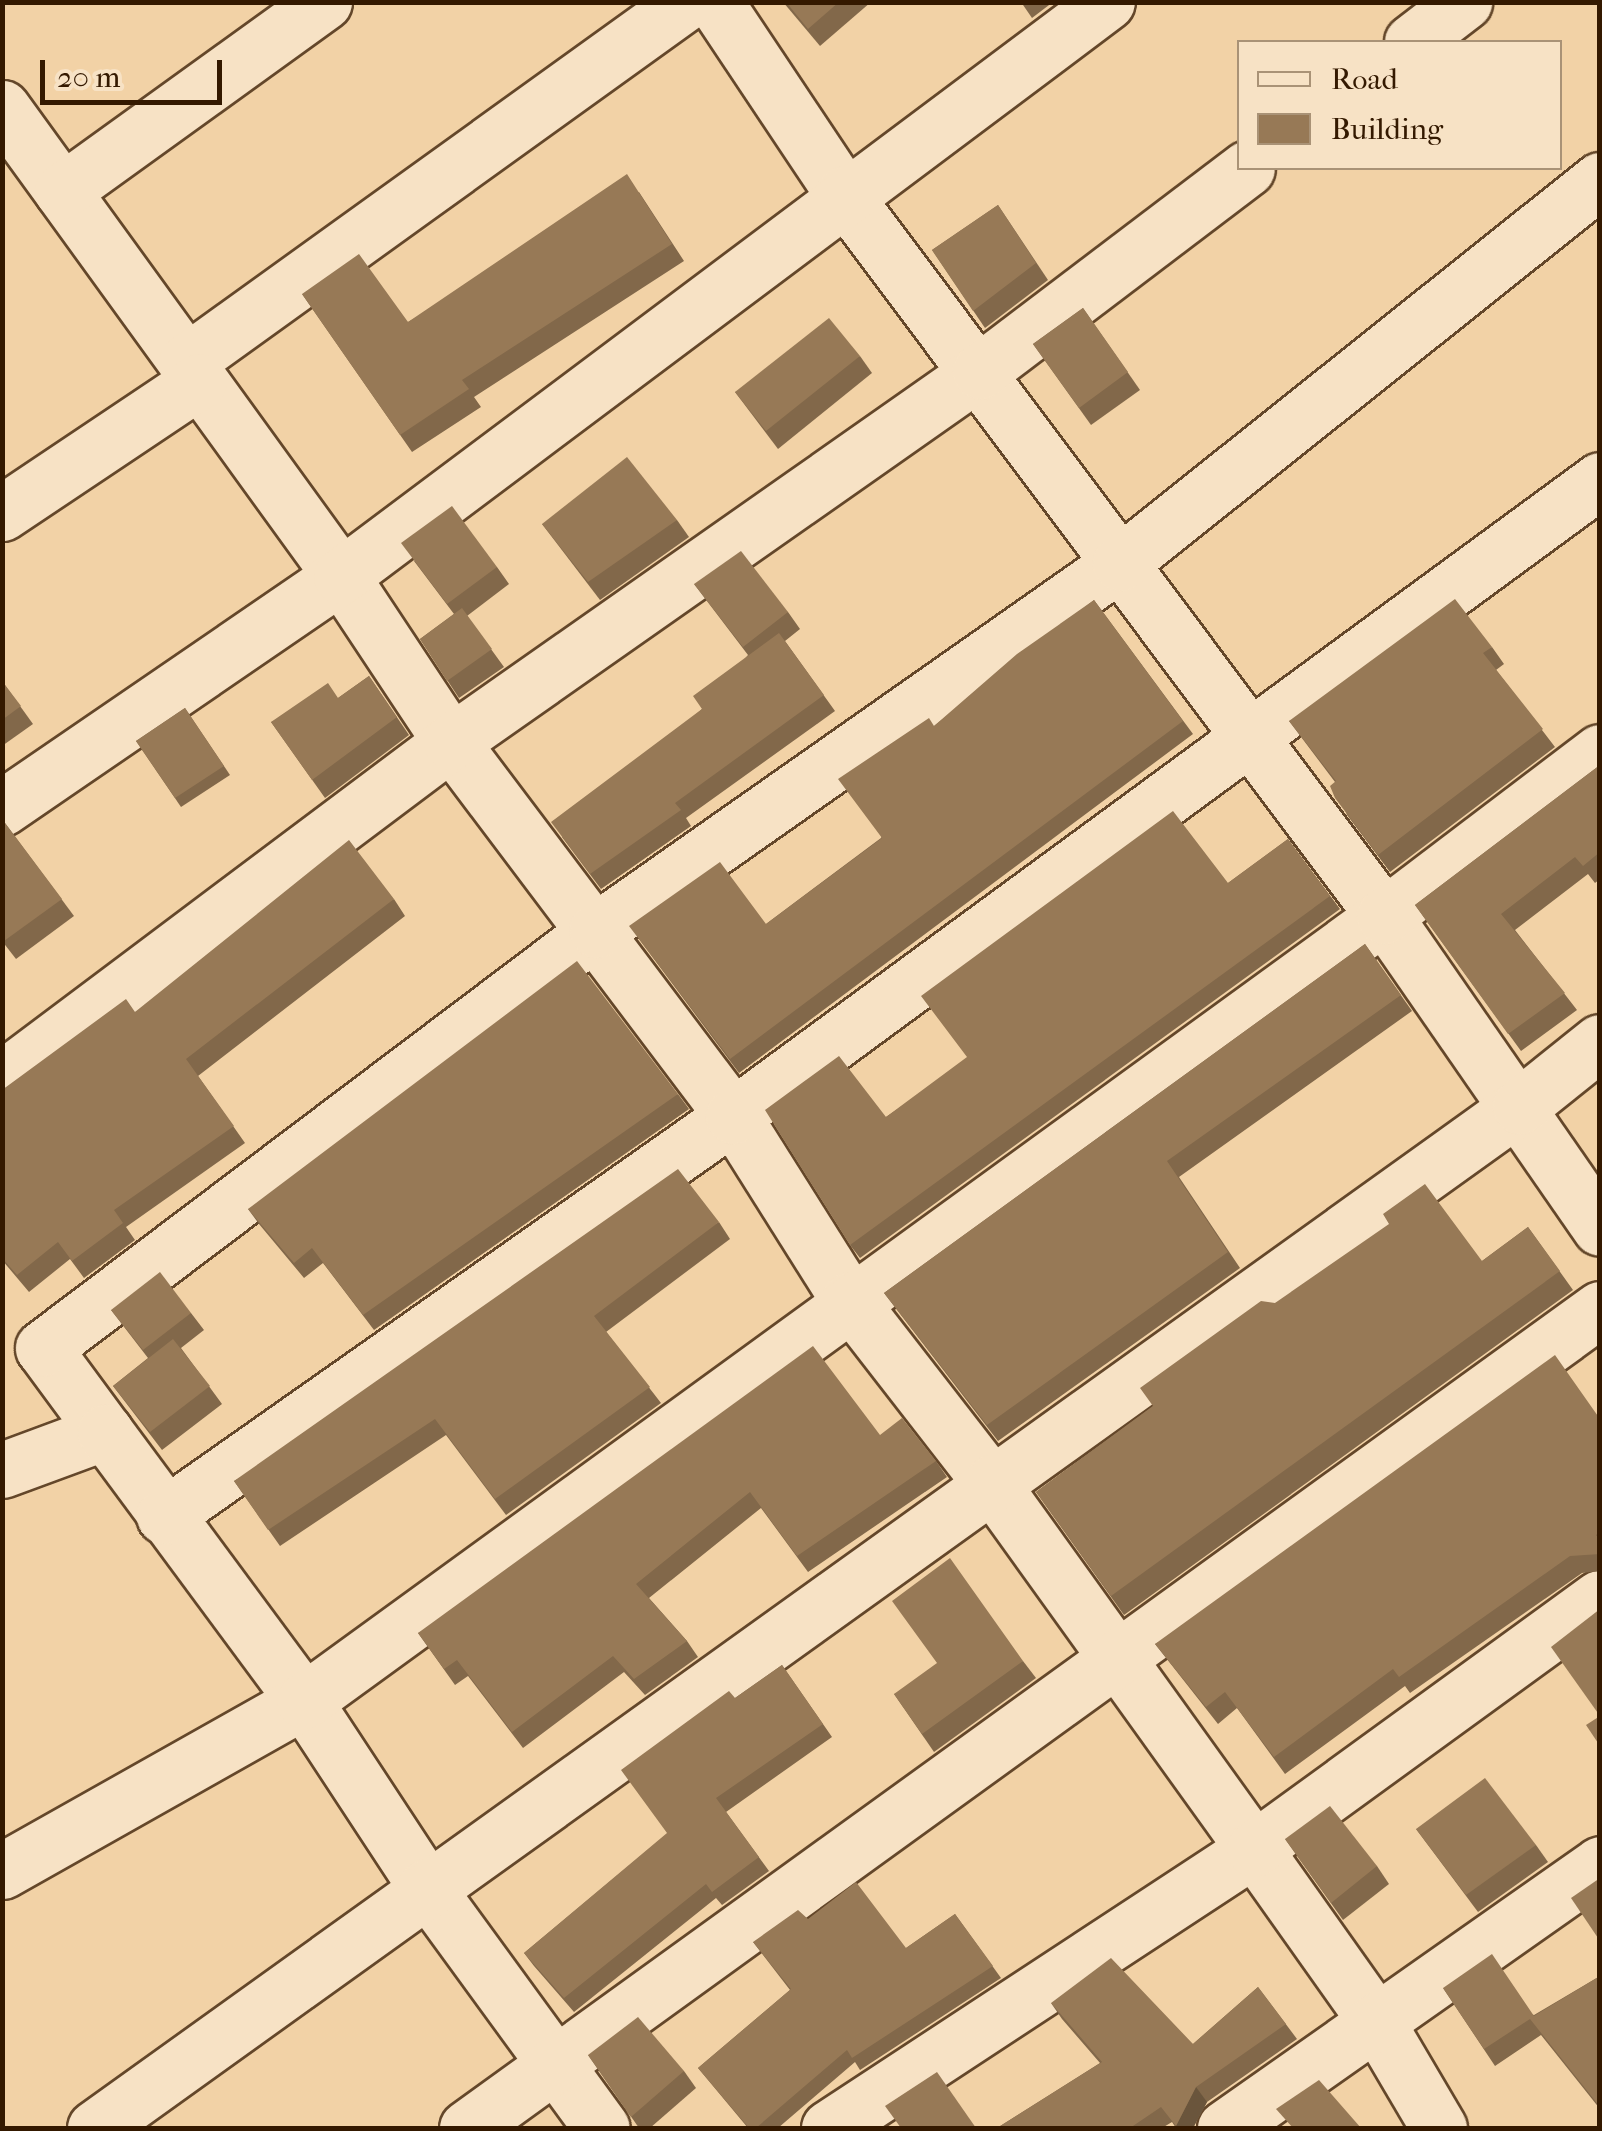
<!DOCTYPE html>
<html>
<head>
<meta charset="utf-8">
<style>
	body { margin:0 }
	#map { position:relative; width:1602px; height:2131px; overflow:hidden; background:#f2d2a6; font-family:"IM FELL French Canon",serif }
	div>[style] { position:absolute }
	.roads { filter:drop-shadow(2px 0 #64472a) drop-shadow(-2px 0 #64472a) drop-shadow(0 2px #64472a) drop-shadow(0 -2px #64472a) }
	.minor>* { height:55px; margin:-27.5px; padding:0 27.5px; transform-origin:27.5px; border-radius:27.5px; background:#f7e2c5 }
	.wall>* { inset:0; background:#82684a }
	.shaded-wall>* { inset:0; background:#6a553c }
	.building>* { inset:0; background:#977956 }
	span { translate:-50% -50%; white-space:nowrap; text-align:center; line-height:1.15; -webkit-text-stroke:8px #f7e2c5; paint-order:stroke }
	.frame { position:absolute; inset:0; border:5px solid #341900; pointer-events:none }
	.legend { position:absolute; left:1237px; top:40px; width:325px; height:130px; box-sizing:border-box; background:#f7e2c5; border:2px solid #a99276; margin:0; padding:12px 18px; list-style:none; font-size:30px; color:#341900 }
	.legend li { display:flex; align-items:center; gap:20px; height:50px }
	.legend b { width:50px; border:2px solid #a99276 }
	.scale { position:absolute; left:40px; top:60px; width:182px; height:45px; box-sizing:border-box; border:5px solid #341900; border-top:0; padding-left:12px; font-size:30px; line-height:35px; white-space:nowrap; color:#341900; -webkit-text-stroke:8px #f7e2c5; paint-order:stroke }
</style>
</head>
<body>
<div id="map">
	<div class="roads">
		<div class="minor">
			<i style="left:715px;top:2px;width:231px;rotate:56.3deg"></i>
			<i style="left:843px;top:194px;width:902px;rotate:53.16deg"></i>
			<i style="left:1384px;top:916px;width:379px;rotate:55.3deg"></i>
			<i style="left:1412px;top:42px;width:66px;rotate:-37.6deg"></i>
			<i style="left:2px;top:108px;width:578px;rotate:54.08deg"></i>
			<i style="left:341px;top:576px;width:199px;rotate:56.5deg"></i>
			<i style="left:451px;top:742px;width:468px;rotate:53deg"></i>
			<i style="left:733px;top:1116px;width:218px;rotate:57.8deg"></i>
			<i style="left:849px;top:1300px;width:232px;rotate:52.2deg"></i>
			<i style="left:991px;top:1483px;width:451px;rotate:54.3deg"></i>
			<i style="left:1254px;top:1849px;width:211px;rotate:54.7deg"></i>
			<i style="left:1376px;top:2021px;width:124px;rotate:59.5deg"></i>
			<i style="left:62px;top:191px;width:323px;rotate:-35.8deg"></i>
			<i style="left:186px;top:362px;width:616px;rotate:-35.75deg"></i>
			<i style="left:2px;top:513px;width:237px;rotate:-33.8deg"></i>
			<i style="left:2px;top:808px;width:411px;rotate:-34.4deg"></i>
			<i style="left:341px;top:576px;width:957px;rotate:-36.85deg"></i>
			<i style="left:2px;top:1079px;width:561px;rotate:-36.89deg"></i>
			<i style="left:451px;top:742px;width:646px;rotate:-35.04deg"></i>
			<i style="left:980px;top:371px;width:335px;rotate:-37.2deg"></i>
			<i style="left:105px;top:1432px;width:104px;rotate:-126.4deg"></i>
			<i style="left:43px;top:1348px;width:694px;rotate:-37.04deg"></i>
			<i style="left:597px;top:930px;width:639px;rotate:-35.06deg"></i>
			<i style="left:1120px;top:563px;width:614px;rotate:-38.59deg"></i>
			<i style="left:2px;top:1470px;width:110px;rotate:-20.3deg"></i>
			<i style="left:105px;top:1432px;width:335px;rotate:53.5deg"></i>
			<i style="left:304px;top:1701px;width:222px;rotate:56.7deg"></i>
			<i style="left:426px;top:1887px;width:298px;rotate:53.9deg"></i>
			<i style="left:164px;top:1516px;width:696px;rotate:-35.11deg"></i>
			<i style="left:733px;top:1116px;width:1075px;rotate:-36.26deg"></i>
			<i style="left:2px;top:1871px;width:347px;rotate:-29.4deg"></i>
			<i style="left:304px;top:1701px;width:1335px;rotate:-36.01deg"></i>
			<i style="left:1384px;top:916px;width:271px;rotate:-37.2deg"></i>
			<i style="left:95px;top:2128px;width:1754px;rotate:-35.65deg"></i>
			<i style="left:1520px;top:1106px;width:102px;rotate:-38.7deg"></i>
			<i style="left:467px;top:2128px;width:1398px;rotate:-35.86deg"></i>
			<i style="left:829px;top:2128px;width:508px;rotate:-33.28deg"></i>
			<i style="left:1254px;top:1849px;width:427px;rotate:-36deg"></i>
			<i style="left:1225px;top:2128px;width:459px;rotate:-35.1deg"></i>
		</div>
	</div>
	<div class="wall">
		<i style="clip-path:polygon(783px 2px,871px 2px,820px 46px)"></i>
		<i style="clip-path:polygon(1021px 2px,1053px 2px,1032px 18px)"></i>
		<i style="clip-path:polygon(639px 192px,684px 261px,474px 397px,481px 407px,412px 452px,302px 294px,408px 322px)"></i>
		<i style="clip-path:polygon(998px 205px,1048px 280px,985px 328px,932px 250px)"></i>
		<i style="clip-path:polygon(1083px 308px,1140px 390px,1091px 425px,1033px 344px)"></i>
		<i style="clip-path:polygon(860px 356px,872px 373px,778px 449px,735px 392px)"></i>
		<i style="clip-path:polygon(677px 520px,689px 537px,600px 600px,542px 524px)"></i>
		<i style="clip-path:polygon(414px 561px,497px 567px,509px 584px,467px 616px,504px 667px,459px 698px,420px 639px,454px 614px)"></i>
		<i style="clip-path:polygon(694px 584px,788px 612px,800px 629px,785px 641px,835px 711px,686px 818px,691px 826px,601px 889px,562px 837px,702px 709px,748px 655px)"></i>
		<i style="clip-path:polygon(1094px 600px,1193px 734px,739px 1073px,639px 939px,766px 924px,881px 838px,934px 726px)"></i>
		<i style="clip-path:polygon(1492px 647px,1504px 664px,1496px 670px,1555px 747px,1390px 872px,1347px 815px,1335px 782px,1289px 721px)"></i>
		<i style="clip-path:polygon(369px 676px,409px 735px,325px 798px,271px 722px,338px 698px)"></i>
		<i style="clip-path:polygon(2px 681px,33px 724px,2px 746px)"></i>
		<i style="clip-path:polygon(185px 708px,230px 775px,181px 807px,136px 741px)"></i>
		<i style="clip-path:polygon(1600px 765px,1600px 879px,1595px 883px,1588px 874px,1515px 930px,1577px 1010px,1521px 1051px,1415px 905px)"></i>
		<i style="clip-path:polygon(2px 819px,74px 916px,16px 959px,2px 941px)"></i>
		<i style="clip-path:polygon(1288px 839px,1340px 909px,860px 1258px,850px 1245px,886px 1117px,1228px 883px)"></i>
		<i style="clip-path:polygon(394px 899px,405px 916px,198px 1076px,245px 1143px,126px 1227px,135px 1240px,84px 1278px,70px 1259px,29px 1292px,2px 1260px,2px 1090px,135px 1012px)"></i>
		<i style="clip-path:polygon(1365px 944px,1412px 1011px,1179px 1177px,1240px 1268px,998px 1441px,884px 1293px)"></i>
		<i style="clip-path:polygon(678px 1094px,689px 1109px,374px 1330px,323px 1263px,304px 1278px,259px 1224px,248px 1209px)"></i>
		<i style="clip-path:polygon(719px 1222px,730px 1239px,606px 1332px,661px 1403px,506px 1515px,446px 1435px,280px 1546px,234px 1481px)"></i>
		<i style="clip-path:polygon(1528px 1227px,1573px 1290px,1124px 1615px,1036px 1492px,1153px 1406px,1275px 1303px,1482px 1261px)"></i>
		<i style="clip-path:polygon(111px 1310px,191px 1313px,204px 1330px,181px 1348px,222px 1404px,162px 1450px,113px 1386px,148px 1358px)"></i>
		<i style="clip-path:polygon(1600px 1419px,1600px 1571px,1582px 1573px,1410px 1693px,1405px 1686px,1285px 1774px,1237px 1708px,1218px 1724px,1155px 1644px)"></i>
		<i style="clip-path:polygon(880px 1435px,936px 1461px,947px 1477px,808px 1572px,761px 1508px,649px 1598px,687px 1641px,698px 1657px,645px 1695px,624px 1672px,523px 1748px,468px 1676px,455px 1685px,418px 1633px)"></i>
		<i style="clip-path:polygon(1023px 1661px,1036px 1678px,934px 1752px,894px 1694px)"></i>
		<i style="clip-path:polygon(782px 1665px,832px 1737px,726px 1812px,769px 1871px,722px 1905px,716px 1898px,574px 2012px,534px 1966px,524px 1953px,667px 1834px,735px 1698px)"></i>
		<i style="clip-path:polygon(1416px 1829px,1536px 1845px,1548px 1862px,1478px 1912px)"></i>
		<i style="clip-path:polygon(1285px 1839px,1377px 1866px,1389px 1884px,1343px 1920px)"></i>
		<i style="clip-path:polygon(955px 1914px,1001px 1978px,860px 2070px,855px 2062px,778px 2128px,748px 2128px,698px 2068px,790px 1990px,753px 1942px,906px 1948px)"></i>
		<i style="clip-path:polygon(1600px 1976px,1600px 2109px,1541px 2035px,1495px 2066px,1443px 1988px,1534px 2015px)"></i>
		<i style="clip-path:polygon(1258px 1987px,1297px 2039px,1207px 2102px,1193px 2128px,1176px 2128px,1172px 2122px,1162px 2128px,997px 2128px,1100px 2063px,1062px 2019px,1051px 2003px,1193px 2044px)"></i>
		<i style="clip-path:polygon(588px 2055px,684px 2071px,696px 2088px,650px 2128px,639px 2128px)"></i>
	</div>
	<div class="shaded-wall">
		<i style="clip-path:polygon(1196px 2087px,1207px 2102px,1193px 2128px,1177px 2128px,1176px 2126px)"></i>
	</div>
	<div class="building">
		<i style="clip-path:polygon(786px 2px,839px 2px,808px 29px)"></i>
		<i style="clip-path:polygon(627px 174px,672px 244px,462px 380px,469px 389px,400px 435px,302px 294px,359px 254px,408px 322px)"></i>
		<i style="clip-path:polygon(998px 205px,1036px 263px,973px 311px,932px 250px)"></i>
		<i style="clip-path:polygon(1083px 308px,1128px 372px,1079px 408px,1033px 344px)"></i>
		<i style="clip-path:polygon(829px 318px,860px 356px,766px 431px,735px 392px)"></i>
		<i style="clip-path:polygon(627px 457px,677px 520px,588px 582px,542px 524px)"></i>
		<i style="clip-path:polygon(452px 506px,497px 567px,447px 604px,401px 543px)"></i>
		<i style="clip-path:polygon(741px 551px,788px 612px,743px 647px,694px 584px)"></i>
		<i style="clip-path:polygon(1455px 599px,1492px 647px,1483px 653px,1543px 729px,1378px 855px,1335px 798px,1330px 786px,1336px 781px,1289px 721px)"></i>
		<i style="clip-path:polygon(1094px 600px,1183px 721px,730px 1059px,629px 926px,720px 862px,766px 924px,882px 838px,838px 779px,929px 718px,934px 726px,1017px 654px)"></i>
		<i style="clip-path:polygon(462px 608px,492px 649px,447px 681px,420px 639px)"></i>
		<i style="clip-path:polygon(779px 633px,824px 695px,675px 803px,681px 810px,590px 874px,551px 822px,702px 709px,693px 696px)"></i>
		<i style="clip-path:polygon(369px 676px,397px 717px,312px 780px,271px 722px,328px 683px,338px 698px)"></i>
		<i style="clip-path:polygon(2px 681px,21px 706px,2px 720px)"></i>
		<i style="clip-path:polygon(185px 708px,224px 766px,175px 798px,136px 741px)"></i>
		<i style="clip-path:polygon(1600px 765px,1600px 852px,1583px 866px,1575px 857px,1501px 914px,1565px 993px,1508px 1034px,1415px 905px)"></i>
		<i style="clip-path:polygon(1173px 811px,1228px 883px,1288px 839px,1330px 896px,850px 1245px,765px 1110px,839px 1056px,886px 1117px,967px 1057px,921px 996px)"></i>
		<i style="clip-path:polygon(2px 819px,62px 899px,4px 941px,2px 940px)"></i>
		<i style="clip-path:polygon(349px 840px,394px 899px,186px 1059px,234px 1126px,114px 1210px,123px 1223px,72px 1261px,58px 1242px,17px 1275px,2px 1258px,2px 1090px,126px 999px,135px 1012px)"></i>
		<i style="clip-path:polygon(1365px 944px,1401px 995px,1167px 1161px,1228px 1252px,987px 1425px,884px 1293px)"></i>
		<i style="clip-path:polygon(577px 961px,678px 1094px,363px 1315px,312px 1248px,294px 1263px,248px 1209px)"></i>
		<i style="clip-path:polygon(678px 1169px,719px 1222px,594px 1316px,650px 1387px,495px 1499px,435px 1419px,268px 1530px,234px 1481px)"></i>
		<i style="clip-path:polygon(1425px 1184px,1482px 1261px,1528px 1227px,1560px 1271px,1111px 1596px,1036px 1492px,1153px 1406px,1140px 1388px,1261px 1301px,1275px 1303px,1389px 1224px,1383px 1214px)"></i>
		<i style="clip-path:polygon(160px 1272px,191px 1313px,143px 1350px,111px 1310px)"></i>
		<i style="clip-path:polygon(173px 1339px,210px 1386px,150px 1432px,113px 1386px)"></i>
		<i style="clip-path:polygon(813px 1346px,880px 1435px,902px 1418px,936px 1461px,797px 1556px,750px 1492px,636px 1584px,687px 1641px,634px 1679px,613px 1656px,512px 1732px,457px 1660px,444px 1669px,418px 1633px)"></i>
		<i style="clip-path:polygon(1555px 1355px,1600px 1419px,1600px 1532px,1596px 1535px,1600px 1540px,1600px 1554px,1570px 1556px,1399px 1677px,1393px 1669px,1274px 1757px,1225px 1692px,1206px 1707px,1155px 1644px)"></i>
		<i style="clip-path:polygon(950px 1558px,1023px 1661px,922px 1734px,894px 1694px,937px 1663px,892px 1601px)"></i>
		<i style="clip-path:polygon(1600px 1609px,1600px 1716px,1551px 1647px)"></i>
		<i style="clip-path:polygon(782px 1665px,823px 1724px,716px 1798px,759px 1857px,712px 1892px,706px 1884px,564px 1998px,524px 1953px,667px 1833px,621px 1770px,729px 1691px,735px 1698px)"></i>
		<i style="clip-path:polygon(1600px 1716px,1600px 1746px,1586px 1725px)"></i>
		<i style="clip-path:polygon(1485px 1778px,1536px 1845px,1466px 1895px,1416px 1829px)"></i>
		<i style="clip-path:polygon(1330px 1806px,1377px 1866px,1331px 1903px,1285px 1839px)"></i>
		<i style="clip-path:polygon(1600px 1878px,1600px 1941px,1571px 1898px)"></i>
		<i style="clip-path:polygon(856px 1882px,906px 1948px,955px 1914px,993px 1966px,852px 2058px,847px 2050px,756px 2128px,749px 2128px,698px 2068px,791px 1989px,753px 1942px,798px 1910px,808px 1919px)"></i>
		<i style="clip-path:polygon(1492px 1954px,1534px 2016px,1600px 1976px,1600px 2107px,1530px 2019px,1484px 2049px,1443px 1988px)"></i>
		<i style="clip-path:polygon(1111px 1958px,1193px 2044px,1258px 1987px,1286px 2024px,1196px 2087px,1176px 2126px,1161px 2107px,1130px 2128px,997px 2128px,1102px 2062px,1051px 2003px)"></i>
		<i style="clip-path:polygon(638px 2017px,684px 2071px,631px 2117px,588px 2055px)"></i>
		<i style="clip-path:polygon(937px 2072px,976px 2128px,901px 2128px,885px 2106px)"></i>
		<i style="clip-path:polygon(1319px 2080px,1361px 2128px,1293px 2128px,1276px 2109px)"></i>
	</div>
	<div class="frame"></div>
	<ul class="legend">
	<li><b style="height:12px;background:#f7e2c5"></b>Road</li>
	<li><b style="height:28px;background:#977956"></b>Building</li>
	</ul>
	<div class="scale">20 m</div>
</div>
</body>
</html>
